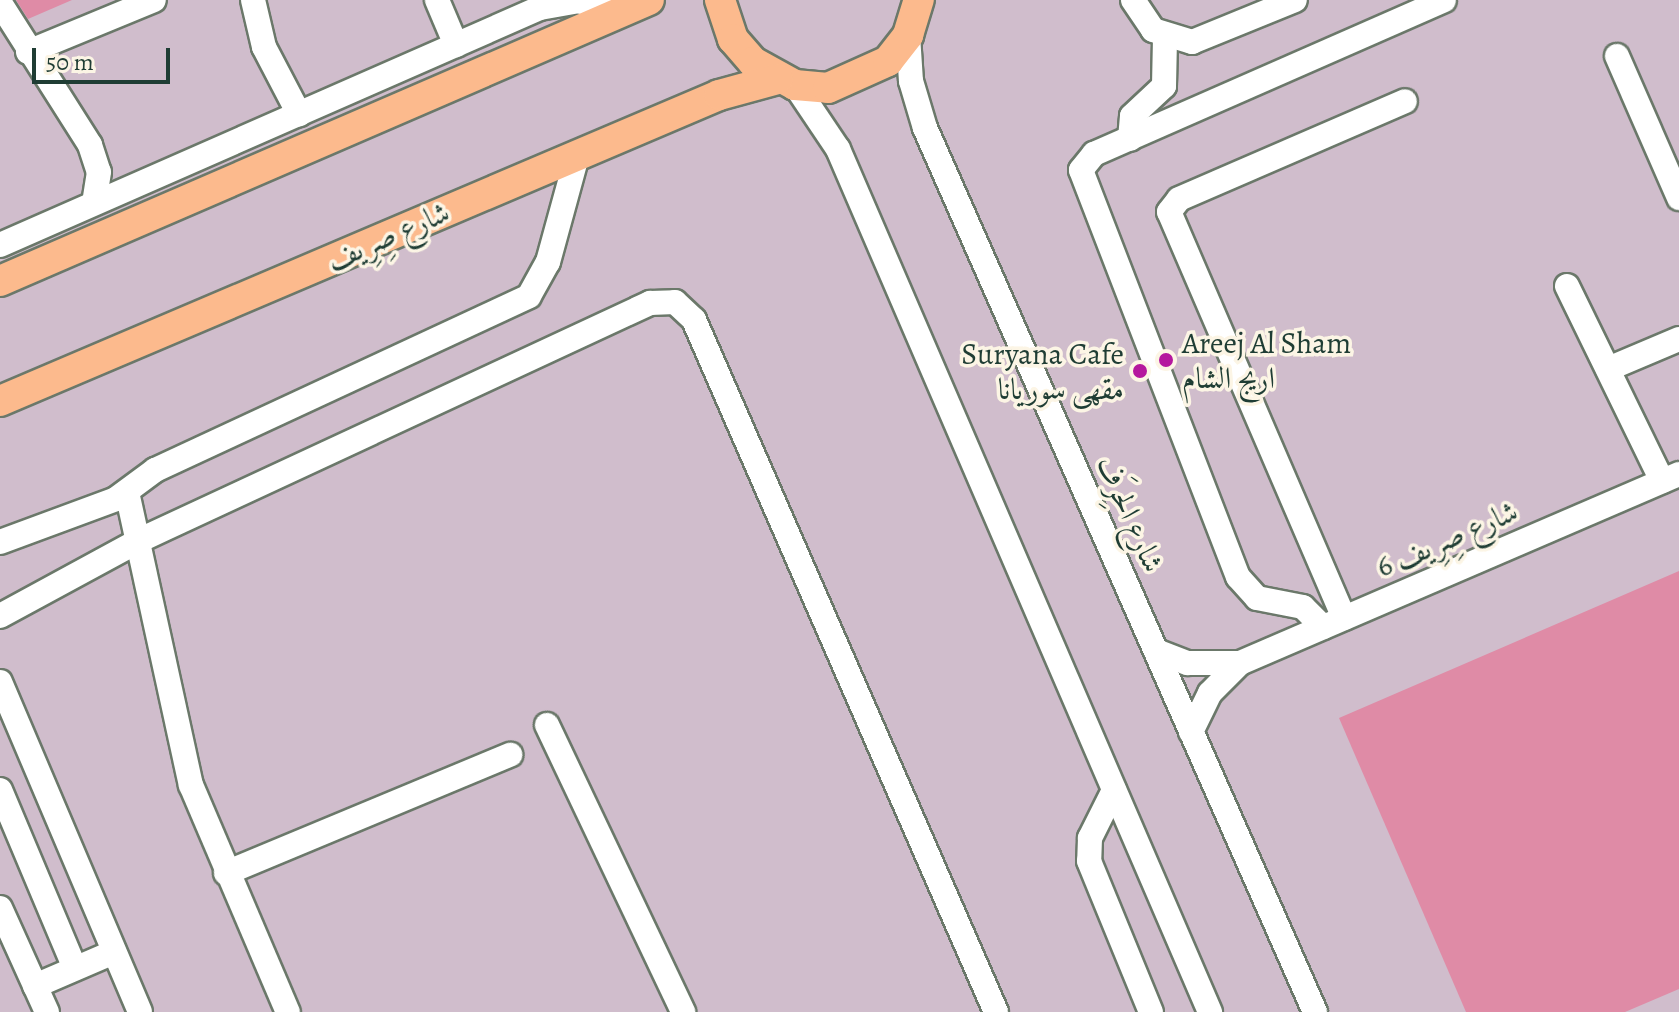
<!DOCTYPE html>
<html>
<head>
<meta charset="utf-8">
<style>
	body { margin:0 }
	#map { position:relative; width:1679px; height:1012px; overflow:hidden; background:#f7e7cf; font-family:Alegreya,Amiri,serif }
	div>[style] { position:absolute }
	.industrial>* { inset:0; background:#d0bdcc }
	.building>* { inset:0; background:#df8ba6 }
	.roads { filter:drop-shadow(2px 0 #6b786a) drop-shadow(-2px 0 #6b786a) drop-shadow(0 2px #6b786a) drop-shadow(0 -2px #6b786a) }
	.minor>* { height:24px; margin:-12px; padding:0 12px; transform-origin:12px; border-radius:12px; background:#fff }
	.major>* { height:30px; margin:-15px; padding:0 15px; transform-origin:15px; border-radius:15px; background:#fcba8d }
	.dots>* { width:22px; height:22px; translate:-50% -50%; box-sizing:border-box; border:4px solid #fcf5e5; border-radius:50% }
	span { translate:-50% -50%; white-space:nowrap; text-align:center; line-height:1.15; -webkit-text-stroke:7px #fcf5e5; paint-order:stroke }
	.street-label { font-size:30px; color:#1f3d34 }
	.poi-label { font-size:30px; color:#1f3d34 }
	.left { translate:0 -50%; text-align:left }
	.right { translate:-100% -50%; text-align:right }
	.scale { position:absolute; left:32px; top:48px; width:138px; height:36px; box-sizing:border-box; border:4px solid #1f3d34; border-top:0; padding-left:10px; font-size:24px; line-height:28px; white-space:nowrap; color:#1f3d34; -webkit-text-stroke:6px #fcf5e5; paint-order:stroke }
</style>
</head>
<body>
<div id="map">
	<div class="industrial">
		<i style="clip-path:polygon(0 0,1679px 0,1679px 1012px,0 1012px)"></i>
	</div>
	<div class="building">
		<i style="clip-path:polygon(16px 0,72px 0,28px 19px)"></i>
		<i style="clip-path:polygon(1679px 571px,1679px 989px,1625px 1012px,1466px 1012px,1339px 718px)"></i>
	</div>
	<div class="roads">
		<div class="minor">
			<i style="left:253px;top:0;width:48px;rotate:76.8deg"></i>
			<i style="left:264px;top:47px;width:76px;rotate:62.4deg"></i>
			<i style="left:437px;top:0;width:49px;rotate:67.1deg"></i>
			<i style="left:1133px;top:0;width:36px;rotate:56deg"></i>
			<i style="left:1153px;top:30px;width:41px;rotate:17.1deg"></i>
			<i style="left:1192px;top:42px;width:111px;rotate:-22.2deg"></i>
			<i style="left:0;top:3px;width:168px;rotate:57.6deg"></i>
			<i style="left:90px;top:145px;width:28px;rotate:72deg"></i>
			<i style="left:99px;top:172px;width:31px;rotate:99deg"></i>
			<i style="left:908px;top:35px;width:46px;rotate:86.3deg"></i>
			<i style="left:911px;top:81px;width:49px;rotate:73.4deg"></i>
			<i style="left:925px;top:128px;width:966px;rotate:66.19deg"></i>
			<i style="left:28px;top:52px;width:136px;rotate:-22.4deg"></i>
			<i style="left:1617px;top:56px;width:155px;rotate:66.4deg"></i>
			<i style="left:795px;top:85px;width:77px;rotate:56.1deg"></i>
			<i style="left:838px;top:149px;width:940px;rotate:66.68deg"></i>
			<i style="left:1130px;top:139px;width:23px;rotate:-85deg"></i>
			<i style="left:1132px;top:116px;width:44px;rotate:-43.2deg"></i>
			<i style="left:1164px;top:86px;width:49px;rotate:-88.8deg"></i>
			<i style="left:0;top:245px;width:590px;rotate:-23.7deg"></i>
			<i style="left:540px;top:8px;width:40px;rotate:-10deg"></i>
			<i style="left:579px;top:1px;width:40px;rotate:18deg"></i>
			<i style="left:1567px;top:286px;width:217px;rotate:64deg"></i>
			<i style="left:1608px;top:369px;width:77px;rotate:-22.9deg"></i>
			<i style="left:127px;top:492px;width:300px;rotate:77.7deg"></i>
			<i style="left:191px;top:785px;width:247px;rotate:66.9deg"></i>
			<i style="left:0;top:542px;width:124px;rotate:-20.3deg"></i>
			<i style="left:116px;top:499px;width:49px;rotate:-36.6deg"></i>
			<i style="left:155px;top:470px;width:412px;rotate:-24.9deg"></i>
			<i style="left:529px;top:296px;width:39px;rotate:-61deg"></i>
			<i style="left:548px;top:262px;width:110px;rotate:-74.7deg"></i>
			<i style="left:0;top:616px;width:157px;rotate:-28.5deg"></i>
			<i style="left:138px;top:541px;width:565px;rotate:-24.93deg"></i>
			<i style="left:650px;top:303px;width:25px;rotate:-2deg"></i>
			<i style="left:675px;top:302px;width:26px;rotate:43deg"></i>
			<i style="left:694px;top:320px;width:755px;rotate:66.42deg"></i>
			<i style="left:1344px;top:618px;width:442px;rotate:-113.3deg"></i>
			<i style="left:1169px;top:212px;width:16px;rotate:-52deg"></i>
			<i style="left:1179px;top:199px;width:246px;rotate:-23.4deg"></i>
			<i style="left:1323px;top:627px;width:28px;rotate:-135deg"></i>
			<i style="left:1303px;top:607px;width:47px;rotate:-168.9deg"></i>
			<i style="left:1257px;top:598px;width:28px;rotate:-132deg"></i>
			<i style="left:1238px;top:577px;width:436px;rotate:-111.1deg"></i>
			<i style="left:1081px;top:170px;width:21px;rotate:-51deg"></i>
			<i style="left:1094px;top:154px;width:382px;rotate:-23.7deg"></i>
			<i style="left:1156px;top:651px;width:34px;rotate:21deg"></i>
			<i style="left:1188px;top:663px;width:52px"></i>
			<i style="left:0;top:682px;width:358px;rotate:67deg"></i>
			<i style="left:547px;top:725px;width:318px;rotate:64.6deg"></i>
			<i style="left:1191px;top:732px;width:43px;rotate:-64deg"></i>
			<i style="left:1210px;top:693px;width:42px;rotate:-45deg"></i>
			<i style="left:1240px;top:663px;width:478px;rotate:-23.3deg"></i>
			<i style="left:0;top:790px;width:193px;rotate:67.2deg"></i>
			<i style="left:1114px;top:790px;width:54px;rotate:116.6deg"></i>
			<i style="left:1090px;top:838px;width:23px;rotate:92deg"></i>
			<i style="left:1089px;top:861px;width:163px;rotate:67.7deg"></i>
			<i style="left:226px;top:873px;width:308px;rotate:-22.6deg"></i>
			<i style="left:0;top:908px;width:114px;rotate:65.7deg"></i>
			<i style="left:35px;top:986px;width:86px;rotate:-23.3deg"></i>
		</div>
		<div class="major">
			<i style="left:720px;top:0;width:41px;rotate:71.6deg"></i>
			<i style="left:733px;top:39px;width:30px;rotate:49deg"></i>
			<i style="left:753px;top:62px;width:48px;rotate:28.7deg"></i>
			<i style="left:795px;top:85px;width:33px;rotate:5deg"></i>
			<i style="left:828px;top:88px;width:66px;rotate:-24.2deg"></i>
			<i style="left:888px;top:61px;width:33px;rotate:-52deg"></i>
			<i style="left:908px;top:35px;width:37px;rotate:-73deg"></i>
			<i style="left:0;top:281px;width:707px;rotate:-23.41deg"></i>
			<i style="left:0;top:401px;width:781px;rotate:-23.05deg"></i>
			<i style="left:719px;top:95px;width:61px;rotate:-15.2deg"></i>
		</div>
	</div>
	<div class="dots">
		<i style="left:1166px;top:360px;background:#b5179e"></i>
		<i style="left:1140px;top:371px;background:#b5179e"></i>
	</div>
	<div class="street-label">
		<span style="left:388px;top:236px;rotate:-23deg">شارع صِرِيف</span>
		<span style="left:1130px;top:514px;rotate:66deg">شارع الحِرَف</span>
		<span style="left:1447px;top:539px;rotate:-23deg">شارع صِرِيف 6</span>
	</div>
	<div class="poi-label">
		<span class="left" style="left:1182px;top:360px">Areej Al Sham<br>اريج الشام</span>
		<span class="right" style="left:1124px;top:371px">Suryana Cafe<br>مقهى سوريانا</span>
	</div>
	<div class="scale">50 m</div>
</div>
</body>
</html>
